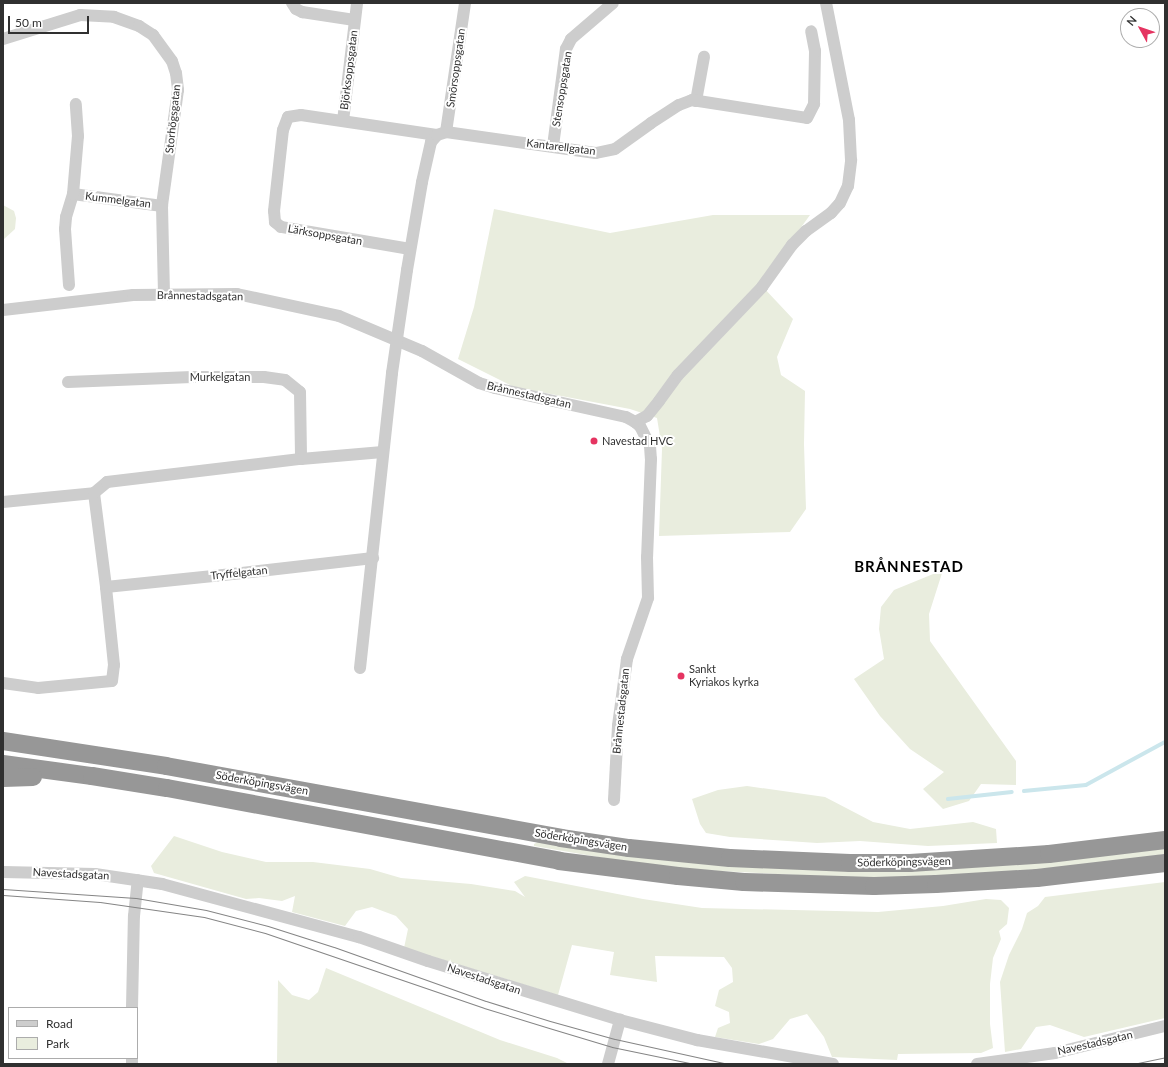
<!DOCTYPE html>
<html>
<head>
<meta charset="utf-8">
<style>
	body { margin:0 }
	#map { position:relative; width:1168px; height:1067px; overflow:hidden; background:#fff; font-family:Lato,sans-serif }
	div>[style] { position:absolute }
	.green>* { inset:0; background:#e9edde }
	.stream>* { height:3.5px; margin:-1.75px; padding:0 1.75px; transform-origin:1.75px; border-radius:1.75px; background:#cbe6ec }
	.minor>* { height:12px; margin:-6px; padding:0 6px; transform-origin:6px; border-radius:6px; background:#cdcdcd }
	.highway>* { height:18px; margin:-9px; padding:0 9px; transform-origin:9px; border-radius:9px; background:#979797 }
	.tram>* { height:1px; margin:-0.5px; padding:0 0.5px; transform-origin:0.5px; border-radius:0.5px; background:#858585 }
	.dots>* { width:11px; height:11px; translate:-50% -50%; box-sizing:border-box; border:2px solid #fff; border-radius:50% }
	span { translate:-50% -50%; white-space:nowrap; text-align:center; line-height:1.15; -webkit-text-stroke:4px #fff; paint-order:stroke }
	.street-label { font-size:11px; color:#303030 }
	.poi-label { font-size:11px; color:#303030 }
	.left { translate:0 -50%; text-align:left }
	.district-label { font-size:15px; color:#000; font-weight:700; letter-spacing:1px }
	.frame { position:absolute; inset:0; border:4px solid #303030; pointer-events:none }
	.legend { position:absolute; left:8px; top:1007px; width:130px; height:52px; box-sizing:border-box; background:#fff; border:1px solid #acacac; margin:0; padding:5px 7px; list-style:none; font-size:12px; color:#303030 }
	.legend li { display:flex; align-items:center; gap:8px; height:20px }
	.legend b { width:20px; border:1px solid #acacac }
	.north { position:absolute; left:1120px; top:8px; width:40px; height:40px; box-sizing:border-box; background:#fff; border:1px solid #acacac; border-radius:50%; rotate:310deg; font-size:11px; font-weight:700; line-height:16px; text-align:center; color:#303030 }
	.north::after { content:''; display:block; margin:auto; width:14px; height:18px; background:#e53461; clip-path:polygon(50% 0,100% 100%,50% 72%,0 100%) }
	.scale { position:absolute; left:8px; top:16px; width:81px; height:18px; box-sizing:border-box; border:2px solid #303030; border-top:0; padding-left:5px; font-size:12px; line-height:14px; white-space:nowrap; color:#303030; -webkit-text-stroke:3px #fff; paint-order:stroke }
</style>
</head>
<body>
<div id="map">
	<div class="green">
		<i style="clip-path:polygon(3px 205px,14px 211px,16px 218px,15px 229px,3px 240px)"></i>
		<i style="clip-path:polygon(494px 209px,610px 233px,713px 215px,810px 215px,760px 284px,793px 319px,777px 357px,781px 375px,805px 391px,804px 444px,806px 509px,790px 532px,659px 536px,662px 449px,657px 418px,630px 409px,514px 387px,458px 359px,474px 307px)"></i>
		<i style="clip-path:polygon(943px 570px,929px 614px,930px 641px,1016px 761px,1016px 785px,981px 784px,969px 801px,943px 809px,923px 789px,944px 772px,910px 749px,880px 716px,854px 679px,884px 659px,879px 629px,881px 607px,894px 590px)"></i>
		<i style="clip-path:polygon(747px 786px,825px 797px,873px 822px,910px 829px,973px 822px,996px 829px,997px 843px,928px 846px,860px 841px,817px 843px,730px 837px,706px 833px,700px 824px,692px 799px,718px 790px)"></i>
		<i style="clip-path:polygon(174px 836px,222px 852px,266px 862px,313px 862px,370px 869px,401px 878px,471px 884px,515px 891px,525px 897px,514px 882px,525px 876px,643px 899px,702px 908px,878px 912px,943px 906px,986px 899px,1001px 900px,1009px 908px,1007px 924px,999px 931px,1001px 939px,993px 958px,990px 984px,990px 1024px,993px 1048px,981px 1053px,898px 1054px,897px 1060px,832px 1057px,824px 1037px,807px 1014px,790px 1019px,773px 1039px,759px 1044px,715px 1037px,718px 1028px,730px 1023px,729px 1012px,715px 1006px,719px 990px,733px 982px,732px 968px,724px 957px,655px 956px,657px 982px,610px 975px,614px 952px,572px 945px,558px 995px,404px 948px,408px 929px,396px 916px,372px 907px,356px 911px,345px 926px,292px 912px,295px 896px,282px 901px,259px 898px,246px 899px,154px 873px,151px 866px)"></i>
		<i style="clip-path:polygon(538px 842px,710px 863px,1165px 848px,1165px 854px,1105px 863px,1015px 871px,912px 877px,837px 877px,699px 870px,616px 860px,534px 846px,534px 844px)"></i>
		<i style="clip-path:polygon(1165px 882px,1165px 1018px,1084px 1037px,1050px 1025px,1036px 1027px,1021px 1049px,1005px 1052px,1000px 982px,1009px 955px,1022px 929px,1027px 913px,1038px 906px,1045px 897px)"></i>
		<i style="clip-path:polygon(326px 968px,500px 1040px,557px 1058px,569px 1064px,277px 1064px,278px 980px,292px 995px,309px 1000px,318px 992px)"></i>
	</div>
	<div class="stream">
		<i style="left:1024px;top:791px;width:62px;rotate:-5.5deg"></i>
		<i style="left:1086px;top:785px;width:90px;rotate:-28.6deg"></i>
		<i style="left:948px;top:799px;width:64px;rotate:-6.2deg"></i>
	</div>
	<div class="minor">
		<i style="left:292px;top:3px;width:7px;rotate:56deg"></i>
		<i style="left:296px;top:9px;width:7px;rotate:27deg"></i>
		<i style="left:302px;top:12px;width:53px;rotate:8.7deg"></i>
		<i style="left:3px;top:39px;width:81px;rotate:-17.3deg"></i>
		<i style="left:80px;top:15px;width:34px;rotate:3deg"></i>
		<i style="left:114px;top:17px;width:27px;rotate:20deg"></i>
		<i style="left:139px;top:26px;width:17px;rotate:33deg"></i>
		<i style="left:153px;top:35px;width:32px;rotate:54deg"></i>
		<i style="left:172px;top:61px;width:13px;rotate:72deg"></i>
		<i style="left:176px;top:73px;width:17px;rotate:83deg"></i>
		<i style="left:178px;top:90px;width:117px;rotate:97.9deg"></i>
		<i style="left:162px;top:206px;width:88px;rotate:88.7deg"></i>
		<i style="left:696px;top:101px;width:45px;rotate:-79.7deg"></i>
		<i style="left:343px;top:121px;width:119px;rotate:-83.2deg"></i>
		<i style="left:446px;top:132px;width:130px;rotate:-81.6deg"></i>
		<i style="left:553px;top:146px;width:98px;rotate:-82.4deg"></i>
		<i style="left:566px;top:49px;width:11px;rotate:-63deg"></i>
		<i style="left:571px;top:39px;width:55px;rotate:-40.6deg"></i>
		<i style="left:73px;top:194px;width:90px;rotate:7.7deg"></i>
		<i style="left:410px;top:249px;width:131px;rotate:-170.3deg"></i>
		<i style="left:281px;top:227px;width:8px;rotate:-140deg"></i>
		<i style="left:275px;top:222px;width:11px;rotate:-95deg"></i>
		<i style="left:274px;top:211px;width:81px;rotate:-83.7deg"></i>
		<i style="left:283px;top:130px;width:14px;rotate:-69deg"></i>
		<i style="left:288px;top:117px;width:13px;rotate:-9deg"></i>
		<i style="left:301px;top:115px;width:137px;rotate:8.4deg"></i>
		<i style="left:69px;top:285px;width:56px;rotate:-94.1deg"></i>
		<i style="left:65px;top:229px;width:12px;rotate:-85deg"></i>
		<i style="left:66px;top:217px;width:24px;rotate:-73deg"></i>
		<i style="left:73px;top:194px;width:58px;rotate:-85.1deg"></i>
		<i style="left:78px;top:136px;width:32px;rotate:-94deg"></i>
		<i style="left:3px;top:310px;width:131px;rotate:-6.6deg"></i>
		<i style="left:133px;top:295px;width:104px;rotate:-0.6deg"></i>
		<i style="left:237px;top:294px;width:104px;rotate:12.2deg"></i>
		<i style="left:339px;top:316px;width:90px;rotate:22.9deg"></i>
		<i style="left:422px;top:351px;width:65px;rotate:29.3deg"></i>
		<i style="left:479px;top:383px;width:17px;rotate:17deg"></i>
		<i style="left:495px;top:388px;width:134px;rotate:12.5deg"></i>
		<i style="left:626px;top:417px;width:10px;rotate:29deg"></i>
		<i style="left:635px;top:422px;width:6px;rotate:39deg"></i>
		<i style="left:640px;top:426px;width:22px;rotate:63deg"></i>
		<i style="left:650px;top:446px;width:13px;rotate:86deg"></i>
		<i style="left:651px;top:459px;width:98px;rotate:92.3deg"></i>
		<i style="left:647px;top:557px;width:41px;rotate:88.6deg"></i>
		<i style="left:648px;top:598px;width:65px;rotate:109deg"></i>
		<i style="left:627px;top:659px;width:68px;rotate:97.7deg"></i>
		<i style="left:618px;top:726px;width:74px;rotate:93.1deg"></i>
		<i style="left:68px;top:382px;width:124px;rotate:-2.3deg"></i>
		<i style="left:192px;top:377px;width:72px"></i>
		<i style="left:264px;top:377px;width:21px;rotate:8deg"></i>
		<i style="left:285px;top:380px;width:19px;rotate:39deg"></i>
		<i style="left:300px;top:392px;width:67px;rotate:89.1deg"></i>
		<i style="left:635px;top:422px;width:13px;rotate:-27deg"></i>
		<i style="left:647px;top:416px;width:19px;rotate:-51deg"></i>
		<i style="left:659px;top:401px;width:32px;rotate:-54deg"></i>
		<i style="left:678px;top:375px;width:122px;rotate:-46.3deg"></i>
		<i style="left:762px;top:287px;width:52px;rotate:-54.5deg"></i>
		<i style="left:792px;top:245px;width:20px;rotate:-45deg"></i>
		<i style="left:806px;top:231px;width:31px;rotate:-36deg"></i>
		<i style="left:831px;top:213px;width:13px;rotate:-48deg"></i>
		<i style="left:840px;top:203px;width:19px;rotate:-65deg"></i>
		<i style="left:848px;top:186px;width:26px;rotate:-83deg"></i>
		<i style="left:851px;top:160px;width:40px;rotate:-92.9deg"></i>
		<i style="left:849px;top:120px;width:119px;rotate:-101.1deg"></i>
		<i style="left:94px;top:493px;width:95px;rotate:82.7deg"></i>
		<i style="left:3px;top:502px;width:91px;rotate:-5.6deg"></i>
		<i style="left:94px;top:493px;width:17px;rotate:-40deg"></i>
		<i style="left:107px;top:482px;width:195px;rotate:-6.8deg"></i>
		<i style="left:301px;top:459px;width:82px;rotate:-4.9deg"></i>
		<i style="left:360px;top:668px;width:297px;rotate:-83.8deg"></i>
		<i style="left:392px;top:373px;width:104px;rotate:-81.7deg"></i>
		<i style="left:407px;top:270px;width:89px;rotate:-80.3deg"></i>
		<i style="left:422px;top:182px;width:41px;rotate:-77.3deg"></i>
		<i style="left:431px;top:142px;width:9px;rotate:-49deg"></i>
		<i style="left:437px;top:135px;width:9px;rotate:-18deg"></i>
		<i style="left:446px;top:132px;width:151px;rotate:8deg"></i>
		<i style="left:596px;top:153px;width:19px;rotate:-12deg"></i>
		<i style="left:615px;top:149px;width:44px;rotate:-35.8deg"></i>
		<i style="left:651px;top:123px;width:33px;rotate:-33deg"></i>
		<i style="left:679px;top:105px;width:14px;rotate:-21deg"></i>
		<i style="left:692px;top:100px;width:116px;rotate:8.9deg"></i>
		<i style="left:807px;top:118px;width:16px;rotate:-63deg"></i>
		<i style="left:814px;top:104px;width:53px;rotate:-88.9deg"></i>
		<i style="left:815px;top:51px;width:20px;rotate:-101deg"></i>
		<i style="left:3px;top:683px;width:35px;rotate:8deg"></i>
		<i style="left:38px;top:688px;width:74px;rotate:-5.4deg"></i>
		<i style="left:112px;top:681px;width:16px;rotate:-83deg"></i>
		<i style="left:114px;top:665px;width:78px;rotate:-95.9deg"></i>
		<i style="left:106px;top:587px;width:137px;rotate:-5.9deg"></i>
		<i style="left:242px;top:573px;width:132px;rotate:-6.5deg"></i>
		<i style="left:3px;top:872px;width:92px;rotate:1.2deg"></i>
		<i style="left:95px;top:874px;width:68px;rotate:8.5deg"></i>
		<i style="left:162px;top:884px;width:204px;rotate:15.1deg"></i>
		<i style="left:359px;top:937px;width:73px;rotate:19.2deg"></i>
		<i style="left:428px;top:961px;width:201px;rotate:17.1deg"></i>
		<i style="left:620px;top:1020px;width:80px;rotate:14.6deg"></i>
		<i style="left:697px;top:1040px;width:138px;rotate:10deg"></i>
		<i style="left:132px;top:1008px;width:92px;rotate:-88.8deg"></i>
		<i style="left:134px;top:916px;width:36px;rotate:-84deg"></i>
		<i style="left:132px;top:1064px;width:6px;rotate:-90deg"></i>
		<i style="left:608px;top:1064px;width:46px;rotate:-74.7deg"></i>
		<i style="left:977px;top:1064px;width:79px;rotate:-8deg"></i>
		<i style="left:1055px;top:1053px;width:113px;rotate:-13.8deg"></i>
	</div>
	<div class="highway">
		<i style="left:3px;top:741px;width:165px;rotate:8.7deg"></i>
		<i style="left:166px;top:766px;width:402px;rotate:10.3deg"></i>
		<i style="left:561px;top:838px;width:69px;rotate:8.4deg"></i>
		<i style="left:629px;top:848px;width:101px;rotate:5.7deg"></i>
		<i style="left:730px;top:858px;width:120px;rotate:2.4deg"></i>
		<i style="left:850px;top:863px;width:60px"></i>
		<i style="left:910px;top:863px;width:139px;rotate:-3.7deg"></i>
		<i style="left:1049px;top:854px;width:117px;rotate:-6.9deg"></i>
		<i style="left:3px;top:764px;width:90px;rotate:7.7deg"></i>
		<i style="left:92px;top:776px;width:76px;rotate:9.1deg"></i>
		<i style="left:167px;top:788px;width:399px;rotate:10.5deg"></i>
		<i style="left:559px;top:861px;width:120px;rotate:7.2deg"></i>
		<i style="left:678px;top:876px;width:66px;rotate:5.2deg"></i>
		<i style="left:744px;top:882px;width:130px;rotate:1.8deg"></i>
		<i style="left:874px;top:886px;width:62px;rotate:-1.8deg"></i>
		<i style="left:936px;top:884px;width:101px;rotate:-3.4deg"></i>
		<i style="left:1037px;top:878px;width:129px;rotate:-6.7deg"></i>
		<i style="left:3px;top:778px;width:30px;rotate:-2deg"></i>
	</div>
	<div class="tram">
		<i style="left:3px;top:889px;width:133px;rotate:3.9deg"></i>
		<i style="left:136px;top:898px;width:71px;rotate:9.7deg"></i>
		<i style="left:206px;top:910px;width:64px;rotate:14.5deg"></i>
		<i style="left:268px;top:926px;width:69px;rotate:17.7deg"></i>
		<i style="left:334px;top:947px;width:161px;rotate:19.6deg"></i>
		<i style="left:486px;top:1001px;width:67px;rotate:17.4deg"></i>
		<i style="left:550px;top:1021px;width:67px;rotate:15.5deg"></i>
		<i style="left:615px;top:1039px;width:116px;rotate:12.5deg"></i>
		<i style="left:3px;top:895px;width:97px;rotate:4.1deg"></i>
		<i style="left:100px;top:902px;width:105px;rotate:8.2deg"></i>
		<i style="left:204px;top:917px;width:63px;rotate:14.7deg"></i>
		<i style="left:265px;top:933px;width:231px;rotate:18.9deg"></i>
		<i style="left:484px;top:1008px;width:68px;rotate:17.1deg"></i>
		<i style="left:549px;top:1028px;width:66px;rotate:16.8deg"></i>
		<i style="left:612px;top:1047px;width:84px;rotate:11.7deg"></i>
		<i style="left:1133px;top:1064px;width:33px;rotate:-12deg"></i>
	</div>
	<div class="dots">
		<i style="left:594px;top:441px;background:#e53461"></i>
		<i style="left:681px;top:676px;background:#e53461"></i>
	</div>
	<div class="street-label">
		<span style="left:456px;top:68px;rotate:-82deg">Smörsoppsgatan</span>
		<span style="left:349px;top:70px;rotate:-83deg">Björksoppsgatan</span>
		<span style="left:562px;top:89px;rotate:-81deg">Stensoppsgatan</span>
		<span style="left:173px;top:119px;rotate:-84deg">Storhögsgatan</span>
		<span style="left:561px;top:147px;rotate:7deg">Kantarellgatan</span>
		<span style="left:118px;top:200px;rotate:7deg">Kummelgatan</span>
		<span style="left:325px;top:235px;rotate:10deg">Lärksoppsgatan</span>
		<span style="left:200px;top:296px;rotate:1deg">Brånnestadsgatan</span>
		<span style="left:220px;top:377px">Murkelgatan</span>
		<span style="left:529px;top:395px;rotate:13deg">Brånnestadsgatan</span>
		<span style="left:239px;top:573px;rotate:-6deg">Tryffelgatan</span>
		<span style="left:621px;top:711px;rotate:-84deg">Brånnestadsgatan</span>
		<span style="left:262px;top:783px;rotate:10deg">Söderköpingsvägen</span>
		<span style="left:581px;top:840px;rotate:9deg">Söderköpingsvägen</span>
		<span style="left:904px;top:862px;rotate:-1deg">Söderköpingsvägen</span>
		<span style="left:71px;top:874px;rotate:3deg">Navestadsgatan</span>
		<span style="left:484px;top:979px;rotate:18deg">Navestadsgatan</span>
		<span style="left:1095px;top:1043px;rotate:-13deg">Navestadsgatan</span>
	</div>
	<div class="poi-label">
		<span class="left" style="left:602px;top:441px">Navestad HVC</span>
		<span class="left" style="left:689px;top:676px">Sankt<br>Kyriakos kyrka</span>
	</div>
	<div class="district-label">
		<span style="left:909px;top:567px">BRÅNNESTAD</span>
	</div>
	<div class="frame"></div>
	<ul class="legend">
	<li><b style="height:5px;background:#cdcdcd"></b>Road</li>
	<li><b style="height:11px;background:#e9edde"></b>Park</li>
	</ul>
	<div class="north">N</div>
	<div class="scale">50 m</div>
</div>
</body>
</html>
